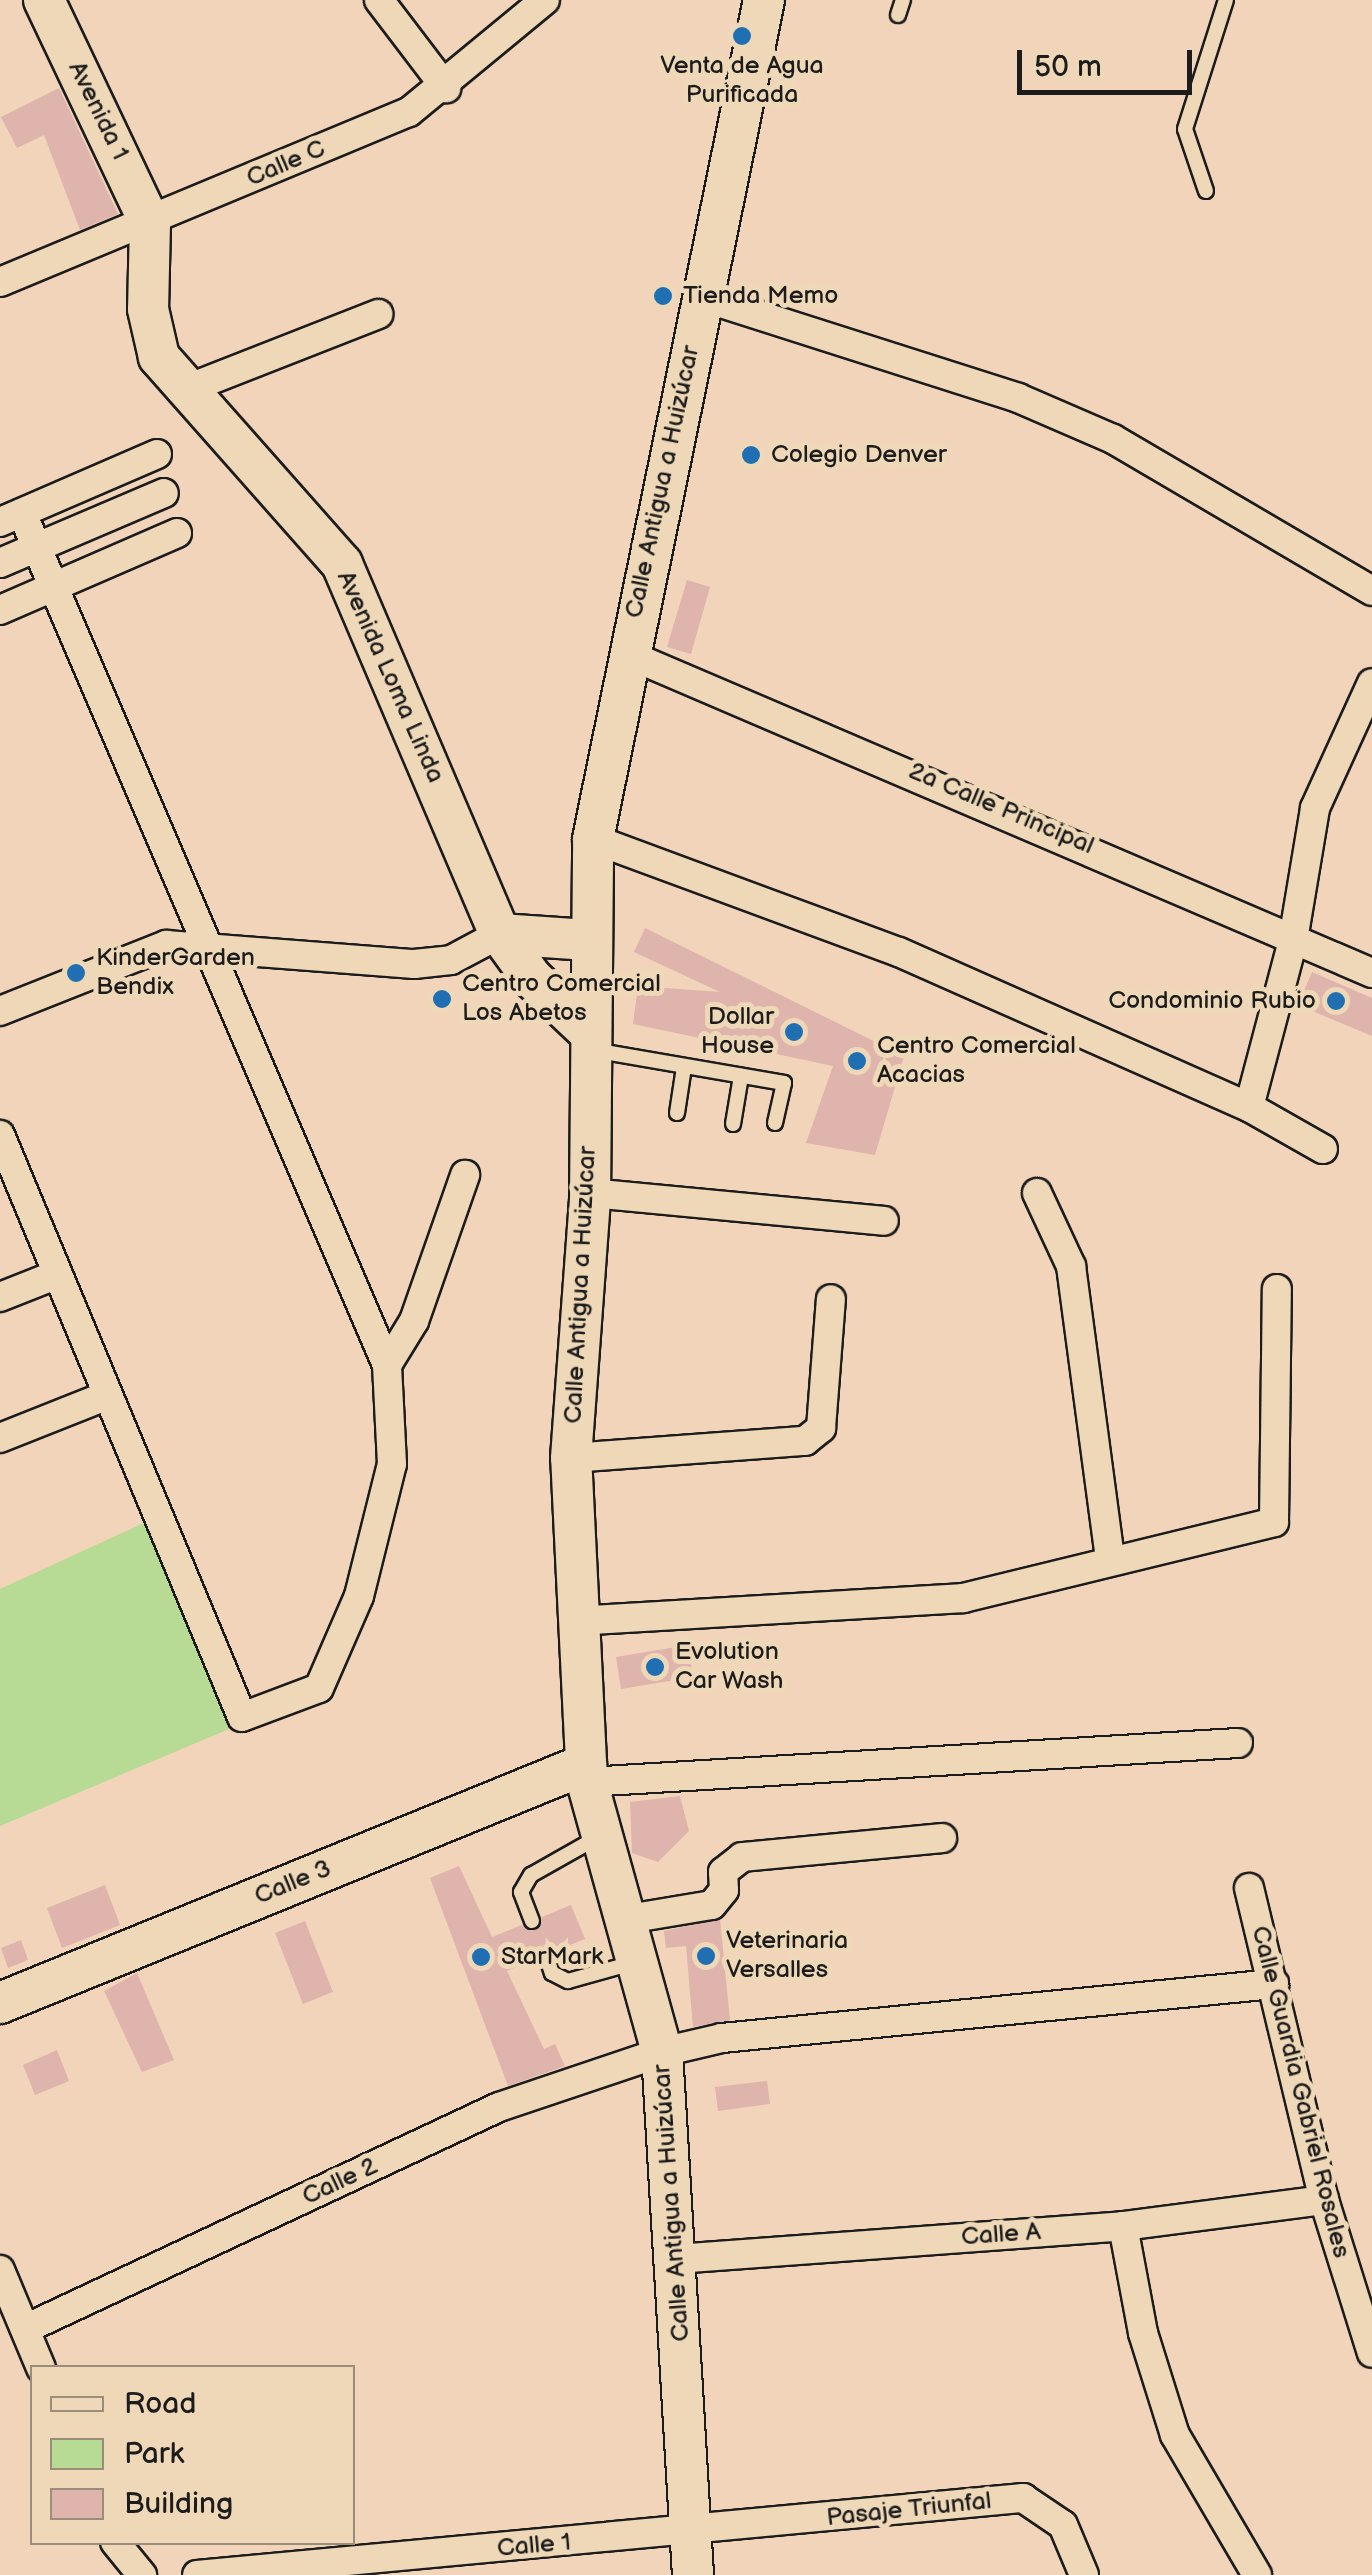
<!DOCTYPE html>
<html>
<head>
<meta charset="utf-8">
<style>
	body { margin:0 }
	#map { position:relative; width:1372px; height:2575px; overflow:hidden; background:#f1d4ba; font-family:"Balsamiq Sans",sans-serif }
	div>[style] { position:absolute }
	.green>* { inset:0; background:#b7da94 }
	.building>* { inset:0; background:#deb4ac }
	.roads { filter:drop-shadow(2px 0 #1c1c1c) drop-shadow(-2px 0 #1c1c1c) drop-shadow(0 2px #1c1c1c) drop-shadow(0 -2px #1c1c1c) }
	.lane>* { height:14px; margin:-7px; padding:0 7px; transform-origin:7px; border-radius:7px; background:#eed8b7 }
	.street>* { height:28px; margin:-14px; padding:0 14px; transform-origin:14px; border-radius:14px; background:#eed8b7 }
	.secondary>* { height:40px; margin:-20px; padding:0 20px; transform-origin:20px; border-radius:20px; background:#eed8b7 }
	.dots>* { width:28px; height:28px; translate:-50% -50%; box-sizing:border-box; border:5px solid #eed8b7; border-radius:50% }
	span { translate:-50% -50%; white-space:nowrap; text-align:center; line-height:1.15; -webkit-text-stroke:10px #eed8b7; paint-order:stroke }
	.poi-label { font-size:25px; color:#1c1c1c }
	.left { translate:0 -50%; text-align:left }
	.right { translate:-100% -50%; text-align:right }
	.street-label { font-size:25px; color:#1c1c1c }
	.legend { position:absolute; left:30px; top:2365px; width:325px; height:180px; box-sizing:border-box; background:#eed8b7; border:2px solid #9a8d79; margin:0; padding:12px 18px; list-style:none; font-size:30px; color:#1c1c1c }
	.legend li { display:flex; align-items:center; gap:20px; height:50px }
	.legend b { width:50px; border:2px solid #9a8d79 }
	.scale { position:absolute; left:1017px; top:50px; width:175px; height:45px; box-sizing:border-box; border:5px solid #1c1c1c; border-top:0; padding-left:12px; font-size:30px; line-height:35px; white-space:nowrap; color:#1c1c1c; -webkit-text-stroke:8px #eed8b7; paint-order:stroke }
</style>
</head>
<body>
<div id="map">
	<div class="green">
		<i style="clip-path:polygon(146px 1522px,236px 1726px,0 1826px,0 1589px)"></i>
	</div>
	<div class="building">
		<i style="clip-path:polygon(59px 88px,118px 214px,80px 230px,44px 135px,17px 148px,1px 117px)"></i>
		<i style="clip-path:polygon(687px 580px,710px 587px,691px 654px,667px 647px)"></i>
		<i style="clip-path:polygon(645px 928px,904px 1056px,875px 1155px,806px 1143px,833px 1066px,633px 1024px,638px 986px,720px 992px,634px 952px)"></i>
		<i style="clip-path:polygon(1312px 972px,1372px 998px,1372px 1036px,1298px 1005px)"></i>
		<i style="clip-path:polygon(688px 1645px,693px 1677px,621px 1689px,616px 1657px)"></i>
		<i style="clip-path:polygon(680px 1796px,689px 1831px,658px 1862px,632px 1853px,630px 1802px)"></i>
		<i style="clip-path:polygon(459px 1866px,492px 1937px,522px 1925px,537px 1930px,542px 1917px,571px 1905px,585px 1939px,556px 1951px,542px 1945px,536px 1959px,507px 1971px,544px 2049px,555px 2044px,565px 2066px,508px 2086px,430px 1878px)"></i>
		<i style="clip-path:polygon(105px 1885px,120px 1925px,62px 1948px,47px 1908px)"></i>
		<i style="clip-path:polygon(720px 1919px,730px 2020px,693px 2027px,686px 1946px,666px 1948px,664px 1931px)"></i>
		<i style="clip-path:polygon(305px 1921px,333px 1992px,303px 2004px,275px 1933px)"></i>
		<i style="clip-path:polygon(21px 1940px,28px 1960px,8px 1968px,1px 1948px)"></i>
		<i style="clip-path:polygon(137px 1973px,174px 2060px,142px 2072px,104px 1991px)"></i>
		<i style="clip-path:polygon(57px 2050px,69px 2081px,35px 2095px,23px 2065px)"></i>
		<i style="clip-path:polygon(767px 2081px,770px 2104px,718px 2111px,715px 2087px)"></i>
	</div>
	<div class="roads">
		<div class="lane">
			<i style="left:898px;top:15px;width:16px;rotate:-72deg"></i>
			<i style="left:1206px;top:191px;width:65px;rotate:-108.7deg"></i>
			<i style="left:1185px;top:129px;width:135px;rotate:-72.4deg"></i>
			<i style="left:593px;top:1050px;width:194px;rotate:9.8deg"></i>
			<i style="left:784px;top:1083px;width:41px;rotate:102.7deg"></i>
			<i style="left:677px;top:1113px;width:47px;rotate:-81.3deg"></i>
			<i style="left:733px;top:1124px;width:49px;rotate:-80.5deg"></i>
			<i style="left:532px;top:1921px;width:31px;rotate:-111deg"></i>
			<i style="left:521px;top:1892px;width:20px;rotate:-60deg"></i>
			<i style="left:531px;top:1875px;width:79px;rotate:-29.5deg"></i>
			<i style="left:546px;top:1955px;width:19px;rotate:72deg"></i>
			<i style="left:552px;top:1973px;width:18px;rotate:27deg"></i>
			<i style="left:568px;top:1981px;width:66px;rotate:-15.7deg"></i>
		</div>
		<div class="street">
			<i style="left:379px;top:0;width:111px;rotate:52.7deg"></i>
			<i style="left:0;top:282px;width:443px;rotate:-22.6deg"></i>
			<i style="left:409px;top:112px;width:176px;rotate:-39.5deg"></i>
			<i style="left:702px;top:297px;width:332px;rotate:17.7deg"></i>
			<i style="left:1018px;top:398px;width:103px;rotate:23.3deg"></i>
			<i style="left:1113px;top:439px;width:300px;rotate:30.4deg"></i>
			<i style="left:182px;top:391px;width:211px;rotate:-21.4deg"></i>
			<i style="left:0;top:522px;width:171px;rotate:-23.4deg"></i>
			<i style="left:0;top:563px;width:178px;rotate:-23.1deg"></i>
			<i style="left:0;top:610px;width:193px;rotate:-23.5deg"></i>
			<i style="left:627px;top:654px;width:810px;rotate:23.18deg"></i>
			<i style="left:593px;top:839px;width:326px;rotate:20.3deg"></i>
			<i style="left:899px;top:952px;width:383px;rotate:23.9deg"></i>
			<i style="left:1249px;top:1107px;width:85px;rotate:29.6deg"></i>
			<i style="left:0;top:1011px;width:179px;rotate:-21.7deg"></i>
			<i style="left:166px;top:945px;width:249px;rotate:4.4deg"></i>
			<i style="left:414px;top:964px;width:37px;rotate:-6deg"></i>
			<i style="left:451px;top:960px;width:55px;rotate:-28deg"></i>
			<i style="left:1249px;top:1107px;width:173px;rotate:-75.2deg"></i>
			<i style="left:1293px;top:940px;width:134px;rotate:-80.5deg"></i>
			<i style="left:1315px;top:808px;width:137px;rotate:-65.5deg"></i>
			<i style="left:0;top:1135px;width:630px;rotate:67.42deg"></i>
			<i style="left:242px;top:1717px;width:82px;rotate:-20.6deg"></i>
			<i style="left:319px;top:1688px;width:100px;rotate:-66.5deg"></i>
			<i style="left:359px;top:1596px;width:136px;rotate:-76deg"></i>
			<i style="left:392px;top:1464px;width:99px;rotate:-92.9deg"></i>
			<i style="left:387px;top:1365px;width:927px;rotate:-113.19deg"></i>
			<i style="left:590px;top:1193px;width:295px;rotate:5.4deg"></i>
			<i style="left:1037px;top:1193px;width:81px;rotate:65deg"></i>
			<i style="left:1071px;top:1266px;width:294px;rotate:82.4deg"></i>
			<i style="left:0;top:1297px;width:62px;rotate:-21.6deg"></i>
			<i style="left:387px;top:1365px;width:52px;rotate:-58.5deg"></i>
			<i style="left:414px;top:1321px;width:155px;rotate:-70.7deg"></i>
			<i style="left:0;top:1438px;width:116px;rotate:-21.7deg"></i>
			<i style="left:571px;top:1458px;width:235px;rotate:-4.2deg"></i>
			<i style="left:805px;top:1441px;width:21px;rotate:-39deg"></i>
			<i style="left:821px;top:1428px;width:129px;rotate:-85.6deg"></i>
			<i style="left:576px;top:1621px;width:388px;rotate:-3.4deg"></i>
			<i style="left:963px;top:1598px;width:320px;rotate:-13.7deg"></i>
			<i style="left:1274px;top:1522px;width:233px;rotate:-89.3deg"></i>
			<i style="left:587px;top:1782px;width:652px;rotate:-3.43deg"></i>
			<i style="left:1249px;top:1888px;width:321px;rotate:76.5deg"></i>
			<i style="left:1324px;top:2200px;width:160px;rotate:72.6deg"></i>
			<i style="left:622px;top:1920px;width:91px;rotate:-9.5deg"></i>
			<i style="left:712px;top:1905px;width:19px;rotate:-51deg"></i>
			<i style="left:724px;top:1890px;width:18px;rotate:-93deg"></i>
			<i style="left:723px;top:1872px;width:24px;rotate:-38deg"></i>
			<i style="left:742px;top:1857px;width:201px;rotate:-5.4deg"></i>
			<i style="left:1123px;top:2226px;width:109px;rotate:79.4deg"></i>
			<i style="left:1143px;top:2333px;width:107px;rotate:72.6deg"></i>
			<i style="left:1175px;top:2435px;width:162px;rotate:59.6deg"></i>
			<i style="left:676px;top:2259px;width:448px;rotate:-4.2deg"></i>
			<i style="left:1123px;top:2226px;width:203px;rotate:-7.4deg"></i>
			<i style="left:0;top:2270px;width:106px;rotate:67.3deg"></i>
			<i style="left:25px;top:2329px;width:523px;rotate:-25.1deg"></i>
			<i style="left:499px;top:2107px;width:172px;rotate:-18.6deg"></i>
			<i style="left:662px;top:2052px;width:62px;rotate:-13.1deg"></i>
			<i style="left:722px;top:2038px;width:555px;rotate:-5.59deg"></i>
			<i style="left:115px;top:2542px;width:43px;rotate:50.7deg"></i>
			<i style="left:197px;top:2575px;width:830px;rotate:-5.33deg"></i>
			<i style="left:1023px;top:2498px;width:48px;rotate:34deg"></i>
			<i style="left:1063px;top:2525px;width:54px;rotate:67.2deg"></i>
		</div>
		<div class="secondary">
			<i style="left:44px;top:0;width:247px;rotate:64.6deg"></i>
			<i style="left:150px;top:223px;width:86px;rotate:91.3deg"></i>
			<i style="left:148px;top:309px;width:49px;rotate:77.1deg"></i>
			<i style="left:159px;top:357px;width:276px;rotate:48.5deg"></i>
			<i style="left:342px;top:564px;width:402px;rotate:66.9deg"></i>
			<i style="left:500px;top:934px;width:54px;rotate:54deg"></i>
			<i style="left:532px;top:978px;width:80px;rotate:43.5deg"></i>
			<i style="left:500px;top:934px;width:88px;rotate:3.9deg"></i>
			<i style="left:0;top:2003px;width:633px;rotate:-22.19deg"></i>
			<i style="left:693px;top:2575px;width:524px;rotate:-93.39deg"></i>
			<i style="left:662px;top:2052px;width:280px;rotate:-105.5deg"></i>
			<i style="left:587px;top:1782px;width:324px;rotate:-92.8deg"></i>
			<i style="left:571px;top:1458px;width:258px;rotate:-85.8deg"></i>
			<i style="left:590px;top:1201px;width:362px;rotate:-89.5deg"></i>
			<i style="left:593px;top:839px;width:856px;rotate:-78.48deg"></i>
		</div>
	</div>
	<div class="dots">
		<i style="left:742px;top:36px;background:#1f6fb2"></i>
		<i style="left:663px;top:296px;background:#1f6fb2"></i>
		<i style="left:751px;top:455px;background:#1f6fb2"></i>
		<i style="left:76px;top:973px;background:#1f6fb2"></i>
		<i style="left:442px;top:999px;background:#1f6fb2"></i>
		<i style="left:1336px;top:1001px;background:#1f6fb2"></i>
		<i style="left:794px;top:1032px;background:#1f6fb2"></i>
		<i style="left:857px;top:1061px;background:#1f6fb2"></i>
		<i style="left:655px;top:1667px;background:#1f6fb2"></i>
		<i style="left:706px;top:1956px;background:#1f6fb2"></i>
		<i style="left:481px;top:1957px;background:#1f6fb2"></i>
	</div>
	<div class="poi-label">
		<span style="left:742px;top:81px">Venta de Agua<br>Purificada</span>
		<span class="left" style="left:683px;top:296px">Tienda Memo</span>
		<span class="left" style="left:771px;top:455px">Colegio Denver</span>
		<span class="left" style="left:96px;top:973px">KinderGarden<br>Bendix</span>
		<span class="left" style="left:462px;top:999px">Centro Comercial<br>Los Abetos</span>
		<span class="right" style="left:1316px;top:1001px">Condominio Rubio</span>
		<span class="right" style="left:774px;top:1032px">Dollar<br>House</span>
		<span class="left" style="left:877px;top:1061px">Centro Comercial<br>Acacias</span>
		<span class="left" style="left:675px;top:1667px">Evolution<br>Car Wash</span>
		<span class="left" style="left:726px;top:1956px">Veterinaria<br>Versalles</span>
		<span class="left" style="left:501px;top:1957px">StarMark</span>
	</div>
	<div class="street-label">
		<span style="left:98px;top:111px;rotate:64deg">Avenida 1</span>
		<span style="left:286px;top:164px;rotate:-23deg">Calle C</span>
		<span style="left:663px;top:482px;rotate:-78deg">Calle Antigua a Huizúcar</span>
		<span style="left:390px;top:677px;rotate:66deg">Avenida Loma Linda</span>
		<span style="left:1001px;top:809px;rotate:23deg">2a Calle Principal</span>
		<span style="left:581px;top:1285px;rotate:-87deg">Calle Antigua a Huizúcar</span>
		<span style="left:293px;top:1883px;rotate:-22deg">Calle 3</span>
		<span style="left:1300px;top:2092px;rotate:76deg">Calle Guardia Gabriel Rosales</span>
		<span style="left:340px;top:2182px;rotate:-25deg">Calle 2</span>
		<span style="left:672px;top:2203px;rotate:-94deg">Calle Antigua a Huizúcar</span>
		<span style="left:1001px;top:2235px;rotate:-4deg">Calle A</span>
		<span style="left:909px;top:2510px;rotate:-6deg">Pasaje Triunfal</span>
		<span style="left:534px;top:2546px;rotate:-5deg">Calle 1</span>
	</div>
	<ul class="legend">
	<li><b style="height:12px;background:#eed8b7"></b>Road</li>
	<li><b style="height:28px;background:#b7da94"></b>Park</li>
	<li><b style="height:28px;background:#deb4ac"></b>Building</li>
	</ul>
	<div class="scale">50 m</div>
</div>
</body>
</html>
